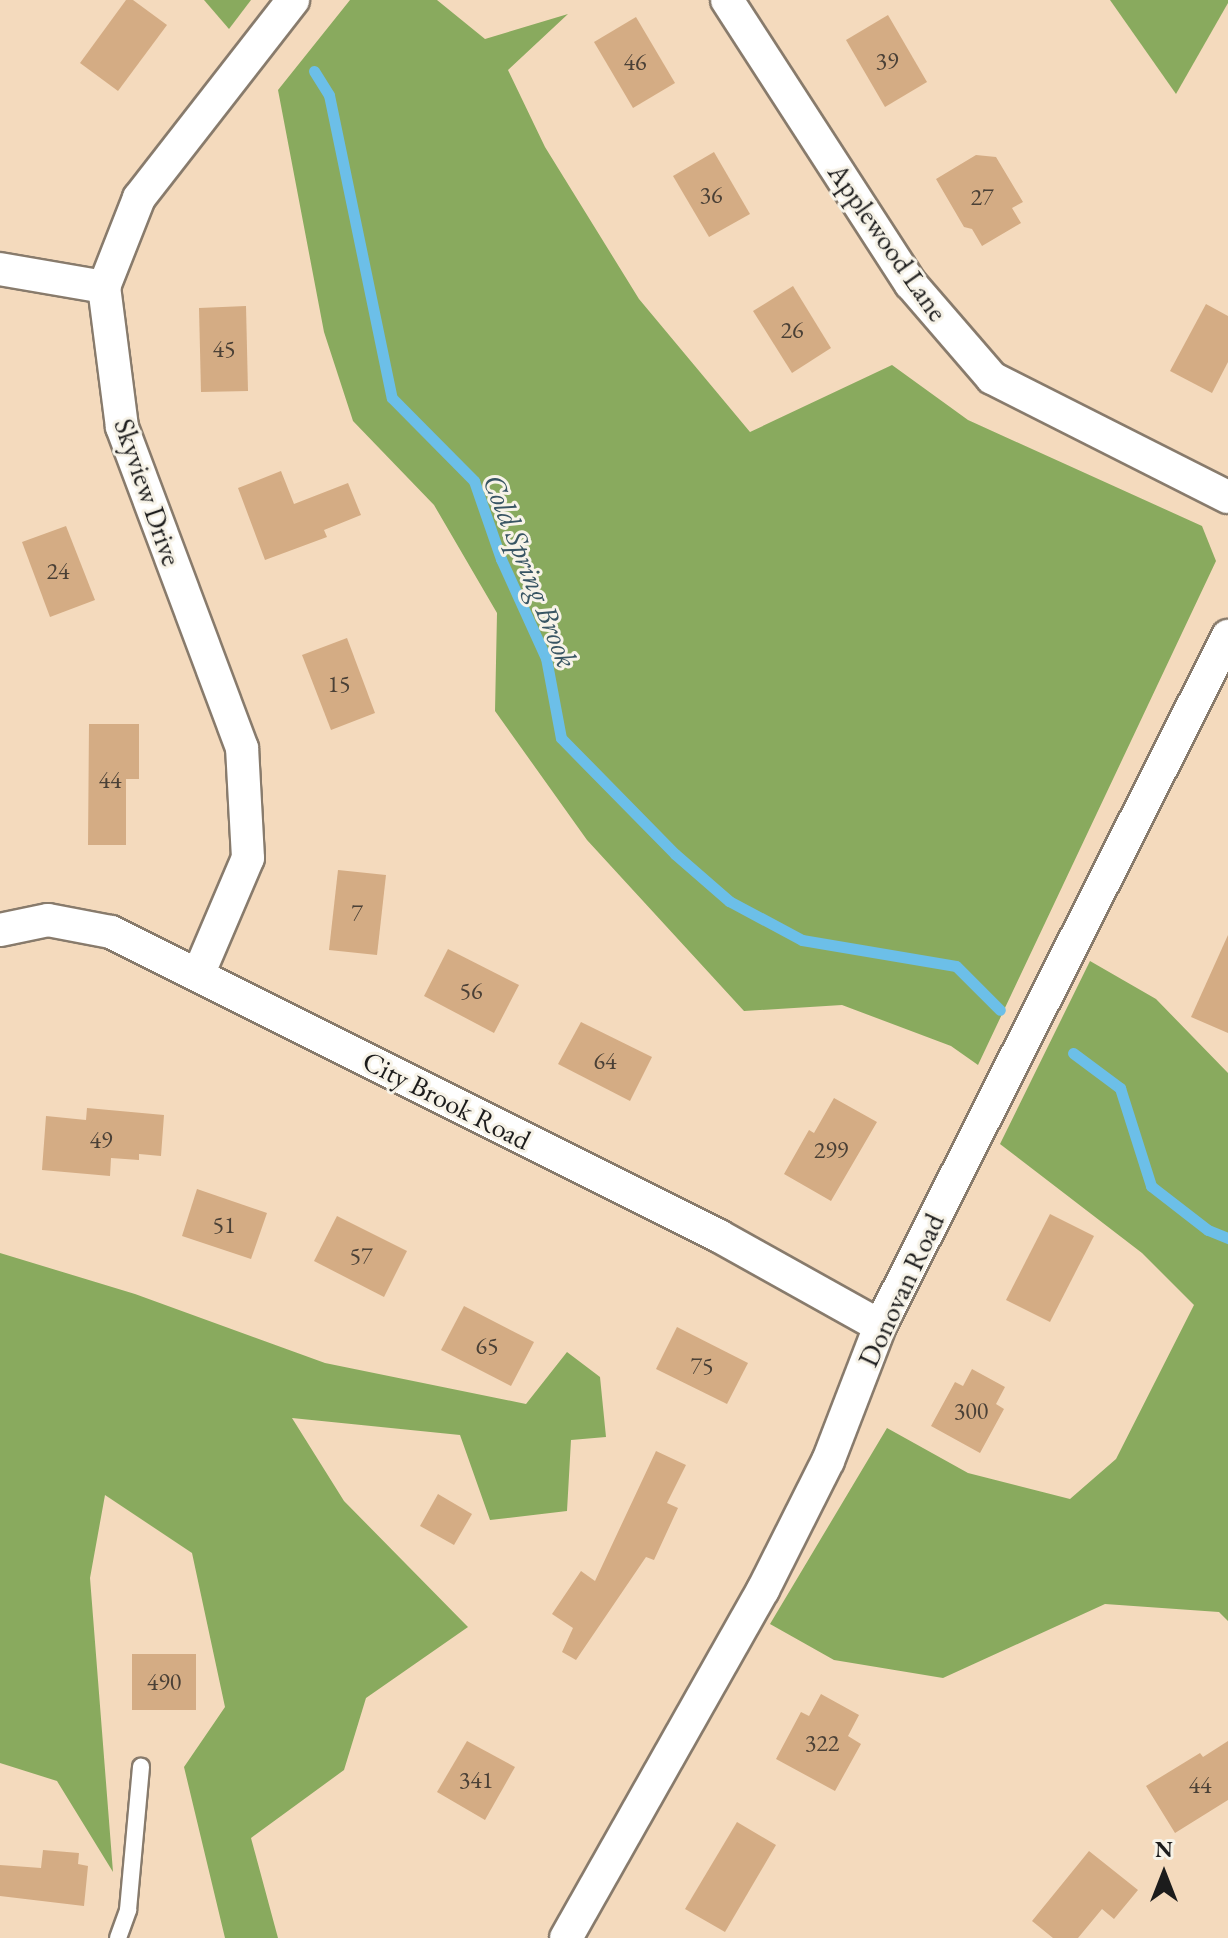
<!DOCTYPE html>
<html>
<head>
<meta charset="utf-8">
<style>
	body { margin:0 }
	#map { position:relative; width:1228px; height:1938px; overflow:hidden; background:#f4dabd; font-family:"EB Garamond",serif }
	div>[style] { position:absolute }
	.forest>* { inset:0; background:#89aa5e }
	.stream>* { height:11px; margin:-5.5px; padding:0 5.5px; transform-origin:5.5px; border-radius:5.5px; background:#6cbfe8 }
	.building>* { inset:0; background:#d4ac84 }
	.roads { filter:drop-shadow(2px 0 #887b6c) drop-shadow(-2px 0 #887b6c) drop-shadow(0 2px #887b6c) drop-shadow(0 -2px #887b6c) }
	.lane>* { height:16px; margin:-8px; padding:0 8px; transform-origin:8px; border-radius:8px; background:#fff }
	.street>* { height:32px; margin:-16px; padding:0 16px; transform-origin:16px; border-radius:16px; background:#fff }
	span { translate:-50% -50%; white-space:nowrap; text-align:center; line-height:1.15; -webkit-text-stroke:6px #f7f3e8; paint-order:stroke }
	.number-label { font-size:24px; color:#4a4036 }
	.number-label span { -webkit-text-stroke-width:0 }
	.street-label { font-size:28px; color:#1c1c1c }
	.water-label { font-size:30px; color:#385563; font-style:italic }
	.north { position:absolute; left:1124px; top:1834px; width:80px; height:80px; -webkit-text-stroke:6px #f7f3e8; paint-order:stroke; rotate:0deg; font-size:22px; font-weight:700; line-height:32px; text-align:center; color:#1c1c1c }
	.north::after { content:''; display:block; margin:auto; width:28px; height:36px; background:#1c1c1c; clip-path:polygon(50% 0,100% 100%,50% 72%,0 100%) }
</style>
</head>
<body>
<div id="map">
	<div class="forest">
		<i style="clip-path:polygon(204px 0,251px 0,229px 29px)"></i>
		<i style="clip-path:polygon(350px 0,437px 0,485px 39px,568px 14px,508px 70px,545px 147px,639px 299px,750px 432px,892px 365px,968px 420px,1202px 526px,1216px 561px,978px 1065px,951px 1046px,842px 1005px,744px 1011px,587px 840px,495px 711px,497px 613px,434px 505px,353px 421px,324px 332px,278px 90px)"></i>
		<i style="clip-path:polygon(1110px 0,1228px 0,1228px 3px,1176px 94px)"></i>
		<i style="clip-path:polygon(1090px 961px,1156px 999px,1228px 1073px,1228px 1621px,1219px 1612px,1105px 1604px,943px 1678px,834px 1660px,770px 1624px,887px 1428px,968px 1473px,1070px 1499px,1116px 1459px,1194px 1305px,1142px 1253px,1000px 1144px)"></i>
		<i style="clip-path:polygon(0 1253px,135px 1294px,325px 1363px,526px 1404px,567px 1352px,600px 1377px,606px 1437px,571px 1440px,567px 1511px,490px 1520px,460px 1435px,292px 1418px,344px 1501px,468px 1627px,366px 1698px,344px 1770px,251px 1838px,278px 1938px,225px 1938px,184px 1767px,225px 1707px,192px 1553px,105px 1495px,90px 1578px,113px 1872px,57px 1781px,0 1763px)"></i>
	</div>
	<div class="stream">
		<i style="left:314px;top:71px;width:28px;rotate:58deg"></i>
		<i style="left:329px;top:95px;width:309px;rotate:78.3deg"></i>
		<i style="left:392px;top:398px;width:117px;rotate:45.3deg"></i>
		<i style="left:474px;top:481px;width:83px;rotate:70.9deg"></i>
		<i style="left:501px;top:559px;width:109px;rotate:65.6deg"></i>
		<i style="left:546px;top:658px;width:81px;rotate:79.4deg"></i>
		<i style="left:561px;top:738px;width:163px;rotate:45.5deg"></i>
		<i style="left:675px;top:854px;width:72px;rotate:41deg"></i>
		<i style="left:729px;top:901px;width:83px;rotate:28.1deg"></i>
		<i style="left:802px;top:940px;width:156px;rotate:9.6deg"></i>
		<i style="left:956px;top:966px;width:62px;rotate:45deg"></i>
		<i style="left:1073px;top:1053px;width:59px;rotate:36.7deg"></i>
		<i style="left:1120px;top:1088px;width:103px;rotate:72.4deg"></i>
		<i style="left:1151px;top:1186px;width:72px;rotate:37.7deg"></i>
		<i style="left:1208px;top:1230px;width:22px;rotate:22deg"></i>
	</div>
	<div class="building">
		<i style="clip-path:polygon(126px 0,133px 0,167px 25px,118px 91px,80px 63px)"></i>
		<i style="clip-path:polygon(888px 15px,927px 82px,885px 107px,846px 40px)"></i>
		<i style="clip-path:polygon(636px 17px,675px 83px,633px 108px,594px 42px)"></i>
		<i style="clip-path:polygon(714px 152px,750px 214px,709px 237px,673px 176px)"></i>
		<i style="clip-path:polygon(976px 155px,996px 157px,1023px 202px,1012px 208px,1021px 223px,982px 246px,972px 229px,964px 227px,936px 179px)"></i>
		<i style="clip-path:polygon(793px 286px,831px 348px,792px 373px,753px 311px)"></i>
		<i style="clip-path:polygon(1206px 304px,1228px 316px,1228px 362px,1212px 393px,1170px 371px)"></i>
		<i style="clip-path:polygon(246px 306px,248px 391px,201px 392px,199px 308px)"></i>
		<i style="clip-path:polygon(281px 471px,294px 504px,348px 483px,361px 515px,324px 530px,327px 537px,265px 560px,238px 488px)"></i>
		<i style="clip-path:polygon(66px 526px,95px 600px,50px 617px,22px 542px)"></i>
		<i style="clip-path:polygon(347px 638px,375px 713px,331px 730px,302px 655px)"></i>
		<i style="clip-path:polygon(89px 724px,139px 724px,139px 779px,126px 779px,126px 845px,88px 845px)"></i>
		<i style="clip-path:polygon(338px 870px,386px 875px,377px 955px,329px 950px)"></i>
		<i style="clip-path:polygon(1228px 935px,1228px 1033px,1191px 1017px)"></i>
		<i style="clip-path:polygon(448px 949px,519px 985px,494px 1033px,424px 996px)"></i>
		<i style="clip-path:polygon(581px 1022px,652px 1057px,630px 1101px,558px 1064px)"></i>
		<i style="clip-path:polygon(834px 1098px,877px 1122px,831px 1201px,784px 1174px,809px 1130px,814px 1133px)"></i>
		<i style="clip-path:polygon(87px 1108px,164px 1115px,161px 1156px,139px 1154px,139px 1160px,111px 1158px,110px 1176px,42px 1170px,46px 1116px,86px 1120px)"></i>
		<i style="clip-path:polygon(197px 1189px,267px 1213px,251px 1259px,182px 1236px)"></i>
		<i style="clip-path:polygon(1050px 1214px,1094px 1236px,1050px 1322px,1006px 1300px)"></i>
		<i style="clip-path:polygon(337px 1216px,407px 1251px,384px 1297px,314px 1261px)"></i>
		<i style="clip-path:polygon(464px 1306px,534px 1342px,511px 1386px,441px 1350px)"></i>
		<i style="clip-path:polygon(677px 1327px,748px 1363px,727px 1404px,656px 1369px)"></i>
		<i style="clip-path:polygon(972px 1369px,1005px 1387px,996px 1404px,1004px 1409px,980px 1453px,931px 1426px,955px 1382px,963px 1386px)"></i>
		<i style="clip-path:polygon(656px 1451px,686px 1465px,667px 1503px,678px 1508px,654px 1560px,646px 1557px,576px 1660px,562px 1652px,573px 1628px,552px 1614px,581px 1571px,595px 1581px)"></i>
		<i style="clip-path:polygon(438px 1494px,472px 1514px,454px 1545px,420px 1526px)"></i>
		<i style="clip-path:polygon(132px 1654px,196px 1654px,196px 1710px,132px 1710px)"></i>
		<i style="clip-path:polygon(821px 1694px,859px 1715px,848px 1736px,861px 1744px,835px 1791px,776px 1759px,801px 1712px,809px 1716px)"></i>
		<i style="clip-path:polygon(467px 1741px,515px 1767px,485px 1820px,437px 1792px)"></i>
		<i style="clip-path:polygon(1228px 1741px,1228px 1800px,1175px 1833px,1146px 1786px,1200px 1753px,1203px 1757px)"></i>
		<i style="clip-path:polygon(737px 1822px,776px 1845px,725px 1932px,685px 1909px)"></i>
		<i style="clip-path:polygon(43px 1850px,79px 1853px,78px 1864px,88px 1866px,84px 1906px,0 1896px,0 1865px,41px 1868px)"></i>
		<i style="clip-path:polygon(1089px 1851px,1138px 1890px,1114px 1919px,1102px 1909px,1078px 1938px,1053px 1938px,1032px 1921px)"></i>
	</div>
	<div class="roads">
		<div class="lane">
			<i style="left:118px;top:1938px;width:30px;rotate:-70deg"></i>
			<i style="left:128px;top:1910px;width:144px;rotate:-84.8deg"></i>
		</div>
		<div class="street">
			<i style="left:727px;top:0;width:338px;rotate:57.1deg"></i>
			<i style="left:911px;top:284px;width:124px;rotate:49.2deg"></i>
			<i style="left:992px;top:378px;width:264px;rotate:26.8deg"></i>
			<i style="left:0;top:269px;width:106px;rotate:9.8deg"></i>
			<i style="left:0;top:930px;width:49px;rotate:-11.8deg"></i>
			<i style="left:48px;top:920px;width:64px;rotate:10.8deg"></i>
			<i style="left:111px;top:932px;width:680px;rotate:26.57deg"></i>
			<i style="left:719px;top:1236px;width:184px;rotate:29.2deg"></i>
			<i style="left:198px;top:975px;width:127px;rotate:-66.9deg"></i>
			<i style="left:248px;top:858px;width:110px;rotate:-93.1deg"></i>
			<i style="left:242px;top:748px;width:343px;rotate:-110.5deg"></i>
			<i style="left:122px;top:427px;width:141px;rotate:-97.3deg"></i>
			<i style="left:104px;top:287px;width:96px;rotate:-68.5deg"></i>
			<i style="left:139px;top:198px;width:251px;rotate:-52.1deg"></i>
			<i style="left:566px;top:1938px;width:400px;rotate:-60.5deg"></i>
			<i style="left:763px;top:1590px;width:144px;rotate:-63.3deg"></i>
			<i style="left:828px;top:1461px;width:145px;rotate:-68.9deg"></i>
			<i style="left:880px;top:1326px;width:773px;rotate:-63.24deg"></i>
		</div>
	</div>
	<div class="number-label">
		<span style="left:887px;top:61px">39</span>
		<span style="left:635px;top:62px">46</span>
		<span style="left:711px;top:195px">36</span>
		<span style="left:982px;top:197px">27</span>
		<span style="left:792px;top:330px">26</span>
		<span style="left:224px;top:349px">45</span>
		<span style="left:58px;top:571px">24</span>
		<span style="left:339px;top:684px">15</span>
		<span style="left:110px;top:780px">44</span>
		<span style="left:357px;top:913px">7</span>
		<span style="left:471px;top:991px">56</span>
		<span style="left:605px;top:1061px">64</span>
		<span style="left:101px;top:1140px">49</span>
		<span style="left:831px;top:1150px">299</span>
		<span style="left:224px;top:1225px">51</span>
		<span style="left:361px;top:1256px">57</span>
		<span style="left:487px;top:1346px">65</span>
		<span style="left:702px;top:1366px">75</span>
		<span style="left:971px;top:1411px">300</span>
		<span style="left:164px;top:1682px">490</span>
		<span style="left:822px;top:1743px">322</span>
		<span style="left:476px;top:1780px">341</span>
		<span style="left:1200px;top:1785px">44</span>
	</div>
	<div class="street-label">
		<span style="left:888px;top:242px;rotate:55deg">Applewood Lane</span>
		<span style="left:148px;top:492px;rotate:71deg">Skyview Drive</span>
		<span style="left:447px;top:1100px;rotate:27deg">City Brook Road</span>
		<span style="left:901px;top:1290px;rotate:-65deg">Donovan Road</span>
	</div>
	<div class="water-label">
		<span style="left:530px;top:571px;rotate:68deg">Cold Spring Brook</span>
	</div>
	<div class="north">N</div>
</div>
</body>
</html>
